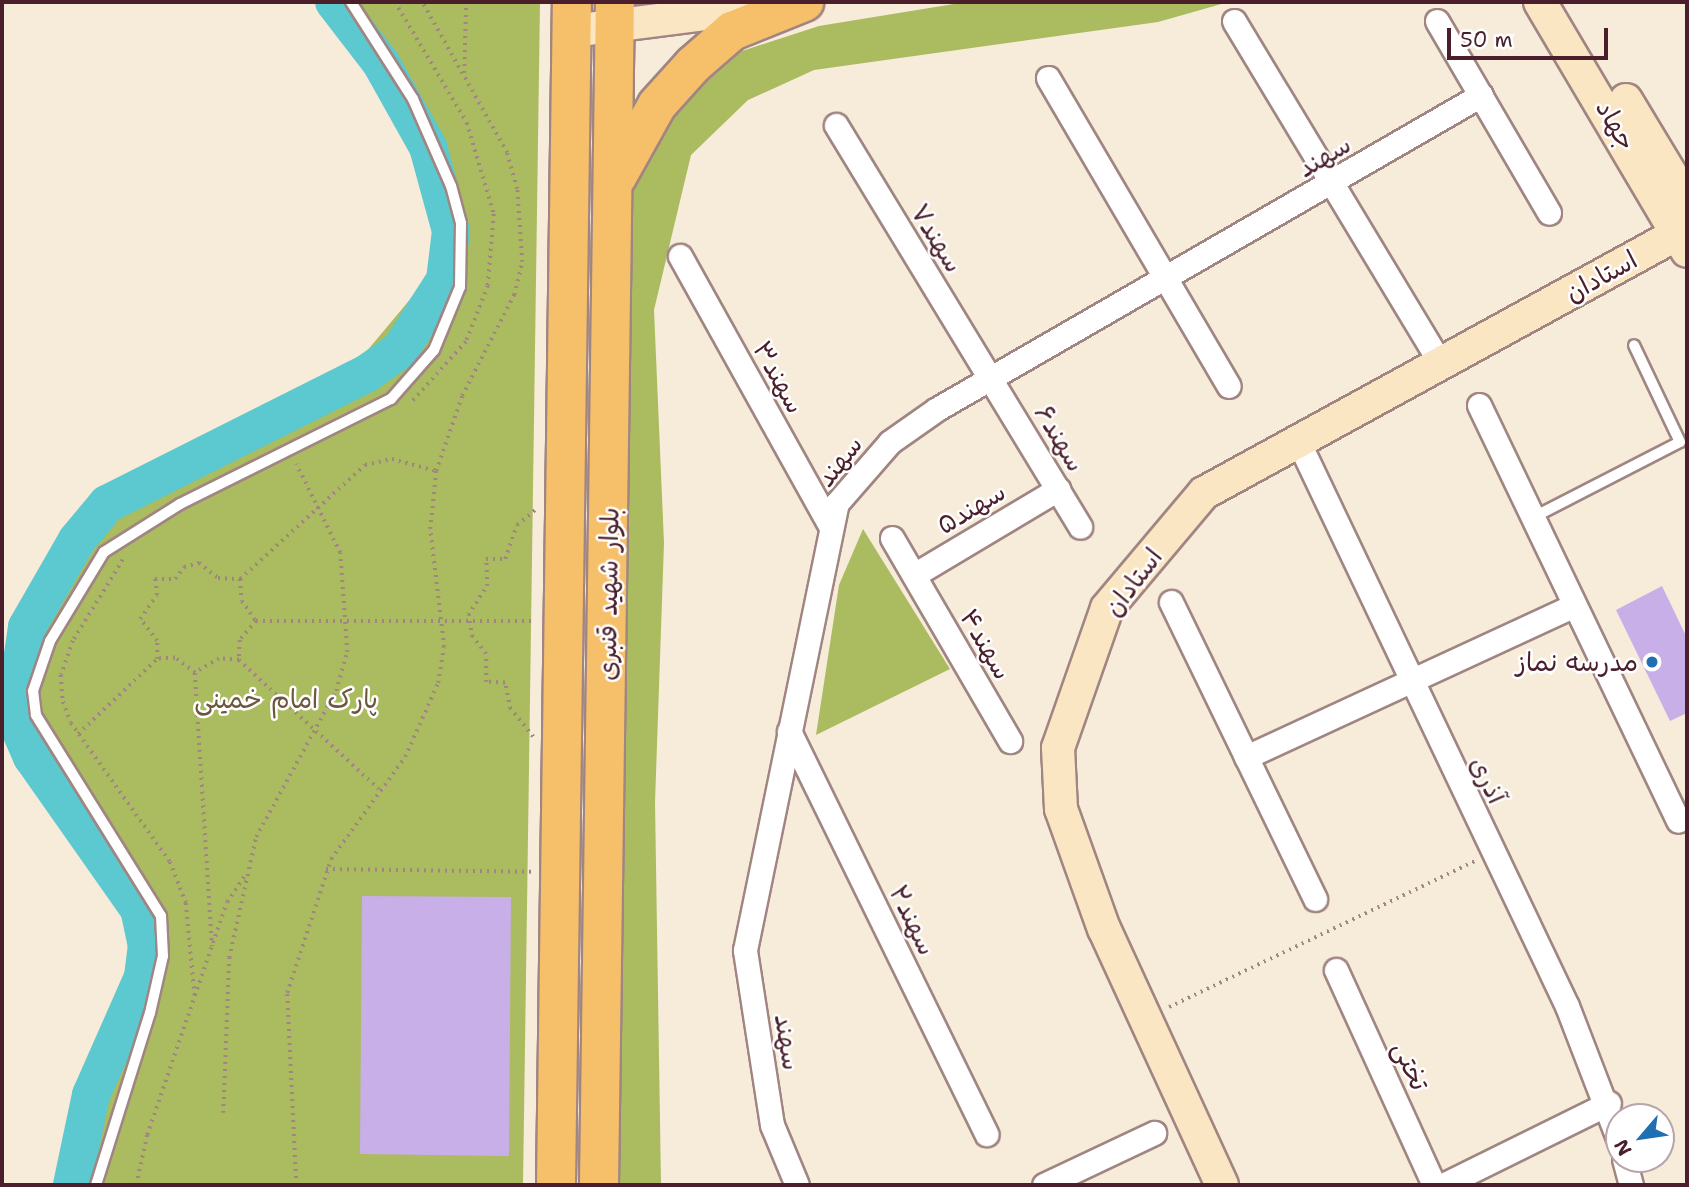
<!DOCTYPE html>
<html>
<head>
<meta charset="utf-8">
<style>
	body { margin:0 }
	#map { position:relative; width:1689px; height:1187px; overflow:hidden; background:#f7ebda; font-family:"Shantell Sans","Playpen Sans Arabic",sans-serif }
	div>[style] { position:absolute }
	.green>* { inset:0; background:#abbb5f }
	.river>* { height:38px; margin:-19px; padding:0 19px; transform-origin:19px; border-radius:19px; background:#5cc9d0 }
	.building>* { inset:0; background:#c8afe8 }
	.path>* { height:3.5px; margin-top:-1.75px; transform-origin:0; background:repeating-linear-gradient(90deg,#a08582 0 2px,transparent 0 7px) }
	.roads { filter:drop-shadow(2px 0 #a08582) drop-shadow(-2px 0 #a08582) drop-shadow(0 2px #a08582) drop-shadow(0 -2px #a08582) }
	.lane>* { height:10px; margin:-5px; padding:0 5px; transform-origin:5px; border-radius:5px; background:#fff }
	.street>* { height:23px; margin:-11.5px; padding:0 11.5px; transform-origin:11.5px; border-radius:11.5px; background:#fff }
	.secondary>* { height:32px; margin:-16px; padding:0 16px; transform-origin:16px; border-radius:16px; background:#fbe6c4 }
	.highway>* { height:38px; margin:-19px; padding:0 19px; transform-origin:19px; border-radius:19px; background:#f6c06b }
	.dots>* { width:19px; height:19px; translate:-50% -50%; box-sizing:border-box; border:4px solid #fff; border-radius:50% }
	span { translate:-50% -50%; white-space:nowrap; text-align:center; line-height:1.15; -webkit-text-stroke:5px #fff; paint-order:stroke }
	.street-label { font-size:26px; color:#4a1f2b }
	.poi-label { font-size:26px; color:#4a1f2b }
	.right { translate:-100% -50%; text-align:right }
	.park-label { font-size:26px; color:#6c563d }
	.frame { position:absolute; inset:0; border:4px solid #4a1f2b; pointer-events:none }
	.north { position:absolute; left:1605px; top:1103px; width:70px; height:70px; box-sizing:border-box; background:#fff; border:2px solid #b7a5aa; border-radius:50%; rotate:241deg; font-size:19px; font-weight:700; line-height:28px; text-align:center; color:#4a1f2b }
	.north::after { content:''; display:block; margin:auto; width:24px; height:32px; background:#1f6fb2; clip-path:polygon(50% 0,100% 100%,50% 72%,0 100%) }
	.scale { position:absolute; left:1447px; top:28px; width:161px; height:32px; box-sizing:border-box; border:4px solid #4a1f2b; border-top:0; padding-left:9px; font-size:21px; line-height:24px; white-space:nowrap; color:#4a1f2b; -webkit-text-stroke:5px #fff; paint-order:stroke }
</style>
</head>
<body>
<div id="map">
	<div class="green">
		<i style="clip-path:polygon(348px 2px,540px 2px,523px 1185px,76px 1185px,100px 1058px,150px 946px,10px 699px,49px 613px,112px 515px,270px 434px,346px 376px,453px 248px,396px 76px)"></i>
		<i style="clip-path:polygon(966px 2px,1225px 3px,1158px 22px,814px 70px,748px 100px,691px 155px,654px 310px,664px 543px,655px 802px,661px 1185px,615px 1185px,629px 204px,639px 170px,675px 109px,742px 51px,819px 26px)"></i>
		<i style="clip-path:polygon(863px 529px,950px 669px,816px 735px,839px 585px)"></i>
	</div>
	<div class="river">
		<i style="left:72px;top:1185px;width:92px;rotate:-78.1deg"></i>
		<i style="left:91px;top:1095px;width:129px;rotate:-66.2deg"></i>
		<i style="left:143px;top:977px;width:31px;rotate:-83deg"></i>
		<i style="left:147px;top:946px;width:38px;rotate:-102deg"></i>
		<i style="left:139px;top:909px;width:186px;rotate:-125.1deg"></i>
		<i style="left:32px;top:757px;width:45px;rotate:-113.7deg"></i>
		<i style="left:14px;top:716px;width:90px;rotate:-81.7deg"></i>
		<i style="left:27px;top:627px;width:100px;rotate:-60.1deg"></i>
		<i style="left:77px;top:540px;width:47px;rotate:-50.2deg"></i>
		<i style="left:107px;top:504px;width:290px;rotate:-26.7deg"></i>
		<i style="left:366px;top:374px;width:42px;rotate:-35.2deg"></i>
		<i style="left:400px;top:350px;width:83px;rotate:-57.3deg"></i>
		<i style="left:445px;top:280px;width:49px;rotate:-83deg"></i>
		<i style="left:451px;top:231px;width:87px;rotate:-105.3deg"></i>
		<i style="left:428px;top:147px;width:96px;rotate:-119.2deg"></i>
		<i style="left:381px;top:63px;width:77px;rotate:-127.6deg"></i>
	</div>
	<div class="building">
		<i style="clip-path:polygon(1662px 586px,1687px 638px,1687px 713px,1670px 721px,1616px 610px)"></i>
		<i style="clip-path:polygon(362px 896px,511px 897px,509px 1156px,360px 1154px)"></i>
	</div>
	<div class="path">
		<i style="left:395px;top:2px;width:141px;rotate:59.2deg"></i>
		<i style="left:467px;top:123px;width:95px;rotate:73.5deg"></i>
		<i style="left:494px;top:214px;width:72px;rotate:94.8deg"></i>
		<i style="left:488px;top:286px;width:60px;rotate:111.4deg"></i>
		<i style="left:466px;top:342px;width:82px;rotate:132deg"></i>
		<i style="left:464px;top:73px;width:71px;rotate:-88.4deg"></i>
		<i style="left:123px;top:560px;width:95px;rotate:121.7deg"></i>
		<i style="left:73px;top:641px;width:36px;rotate:109deg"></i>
		<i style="left:61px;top:675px;width:27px;rotate:86deg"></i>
		<i style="left:63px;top:702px;width:22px;rotate:69deg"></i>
		<i style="left:71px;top:723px;width:171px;rotate:54.5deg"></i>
		<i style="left:170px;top:862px;width:44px;rotate:68.7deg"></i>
		<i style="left:186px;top:903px;width:95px;rotate:84.6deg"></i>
		<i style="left:199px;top:563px;width:24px;rotate:38deg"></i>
		<i style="left:218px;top:578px;width:22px;rotate:3deg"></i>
		<i style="left:240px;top:579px;width:22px;rotate:85deg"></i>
		<i style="left:242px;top:601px;width:24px;rotate:55deg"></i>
		<i style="left:256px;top:621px;width:25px;rotate:130deg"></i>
		<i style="left:240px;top:640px;width:20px;rotate:93deg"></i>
		<i style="left:239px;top:660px;width:20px;rotate:-177deg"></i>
		<i style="left:219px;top:659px;width:28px;rotate:150deg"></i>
		<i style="left:195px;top:673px;width:25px;rotate:-143deg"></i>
		<i style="left:175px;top:658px;width:18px;rotate:177deg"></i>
		<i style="left:157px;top:659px;width:18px;rotate:-90deg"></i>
		<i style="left:157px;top:641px;width:28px;rotate:-128deg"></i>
		<i style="left:140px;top:619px;width:29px;rotate:-55deg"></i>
		<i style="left:157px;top:595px;width:16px;rotate:-97deg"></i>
		<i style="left:155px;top:579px;width:20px"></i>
		<i style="left:175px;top:579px;width:15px;rotate:-53deg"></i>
		<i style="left:184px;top:567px;width:16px;rotate:-15deg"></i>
		<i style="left:240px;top:579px;width:169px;rotate:-42.4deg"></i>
		<i style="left:365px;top:465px;width:28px;rotate:-13deg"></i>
		<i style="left:392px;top:459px;width:46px;rotate:15.3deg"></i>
		<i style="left:256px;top:621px;width:278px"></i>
		<i style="left:239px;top:660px;width:190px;rotate:42.7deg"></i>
		<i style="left:195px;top:673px;width:274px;rotate:86.4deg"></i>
		<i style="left:78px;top:734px;width:109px;rotate:-43.5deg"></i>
		<i style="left:533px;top:737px;width:36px;rotate:-129deg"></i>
		<i style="left:510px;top:709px;width:26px;rotate:-101deg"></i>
		<i style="left:505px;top:683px;width:19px;rotate:-177deg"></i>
		<i style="left:486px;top:682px;width:28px;rotate:-90deg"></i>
		<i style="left:486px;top:654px;width:22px;rotate:-129deg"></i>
		<i style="left:472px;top:637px;width:22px;rotate:-100deg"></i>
		<i style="left:468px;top:615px;width:35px;rotate:-57deg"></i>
		<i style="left:487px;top:586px;width:27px;rotate:-92deg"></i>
		<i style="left:486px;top:559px;width:19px"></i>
		<i style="left:505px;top:559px;width:36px;rotate:-71deg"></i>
		<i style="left:517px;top:525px;width:26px;rotate:-40deg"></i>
		<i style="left:326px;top:869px;width:205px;rotate:0.8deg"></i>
		<i style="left:1169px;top:1007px;width:339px;rotate:-25.5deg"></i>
		<i style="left:223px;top:1113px;width:155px;rotate:-87.8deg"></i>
		<i style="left:229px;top:958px;width:124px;rotate:-77.4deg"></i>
		<i style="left:256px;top:837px;width:166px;rotate:-61.3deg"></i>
		<i style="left:336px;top:691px;width:41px;rotate:-74.2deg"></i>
		<i style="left:347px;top:652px;width:99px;rotate:-94deg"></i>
		<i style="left:340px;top:553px;width:99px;rotate:-116.3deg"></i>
		<i style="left:136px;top:1185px;width:51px;rotate:-77.6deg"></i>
		<i style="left:147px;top:1135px;width:246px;rotate:-71.1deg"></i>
		<i style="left:227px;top:902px;width:32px;rotate:-56deg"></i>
		<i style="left:296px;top:1185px;width:192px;rotate:-92.7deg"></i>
		<i style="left:287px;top:993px;width:141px;rotate:-71.8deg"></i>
		<i style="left:331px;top:859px;width:126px;rotate:-54deg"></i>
		<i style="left:405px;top:757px;width:81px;rotate:-66deg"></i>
		<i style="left:438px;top:683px;width:36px;rotate:-81deg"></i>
		<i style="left:444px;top:647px;width:119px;rotate:-96.8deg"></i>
		<i style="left:430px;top:529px;width:58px;rotate:-84.1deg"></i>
		<i style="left:436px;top:471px;width:79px;rotate:-70.9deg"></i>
		<i style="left:462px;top:396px;width:114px;rotate:-62.8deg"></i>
		<i style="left:514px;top:295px;width:34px;rotate:-76deg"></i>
		<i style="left:522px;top:262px;width:73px;rotate:-93.9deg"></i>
		<i style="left:517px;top:189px;width:37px;rotate:-106deg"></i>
		<i style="left:507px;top:153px;width:173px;rotate:-119.4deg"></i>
	</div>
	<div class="roads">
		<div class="lane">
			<i style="left:1532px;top:518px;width:166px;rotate:-27.2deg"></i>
			<i style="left:1680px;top:442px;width:107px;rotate:-115.4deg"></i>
			<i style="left:96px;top:1185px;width:180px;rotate:-72.6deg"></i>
			<i style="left:150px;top:1013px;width:58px;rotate:-77.2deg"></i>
			<i style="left:163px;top:956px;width:40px;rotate:-92.9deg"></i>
			<i style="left:161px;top:916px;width:237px;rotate:-121.9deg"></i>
			<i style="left:36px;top:715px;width:24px;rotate:-97deg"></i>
			<i style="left:33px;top:691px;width:53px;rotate:-71.2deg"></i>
			<i style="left:50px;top:641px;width:104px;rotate:-58.8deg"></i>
			<i style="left:104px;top:552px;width:90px;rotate:-32.3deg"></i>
			<i style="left:180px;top:504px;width:236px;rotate:-26.5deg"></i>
			<i style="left:391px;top:399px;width:65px;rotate:-48.7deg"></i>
			<i style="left:434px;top:350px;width:68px;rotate:-67.6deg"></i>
			<i style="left:460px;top:287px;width:64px;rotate:-89.1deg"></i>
			<i style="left:461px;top:223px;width:38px;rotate:-105deg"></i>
			<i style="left:451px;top:186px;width:95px;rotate:-113.6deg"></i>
			<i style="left:413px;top:99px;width:115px;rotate:-122.6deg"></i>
		</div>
		<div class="street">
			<i style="left:1234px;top:21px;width:401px;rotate:58.9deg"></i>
			<i style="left:1437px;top:21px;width:222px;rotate:59.7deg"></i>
			<i style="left:1048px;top:78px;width:357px;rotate:59.6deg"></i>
			<i style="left:836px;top:125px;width:470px;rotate:58.7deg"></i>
			<i style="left:680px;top:256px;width:309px;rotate:60.9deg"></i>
			<i style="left:1479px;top:405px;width:461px;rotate:64.4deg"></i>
			<i style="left:1300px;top:445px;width:621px;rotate:64.55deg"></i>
			<i style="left:1567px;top:1006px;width:145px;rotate:68.9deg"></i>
			<i style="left:892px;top:538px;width:235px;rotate:59.8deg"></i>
			<i style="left:914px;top:575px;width:168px;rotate:-30.8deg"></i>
			<i style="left:1171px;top:602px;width:330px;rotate:64.1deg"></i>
			<i style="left:789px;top:731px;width:449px;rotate:63.9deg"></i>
			<i style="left:1246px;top:757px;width:360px;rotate:-24.8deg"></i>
			<i style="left:1336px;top:970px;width:236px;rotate:65.5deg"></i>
			<i style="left:1624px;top:1159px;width:27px;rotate:75deg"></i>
			<i style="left:797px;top:1185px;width:65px;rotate:-112.6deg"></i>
			<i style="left:772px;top:1125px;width:177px;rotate:-98.8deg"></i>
			<i style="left:745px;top:950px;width:456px;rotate:-78.4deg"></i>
			<i style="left:837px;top:503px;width:81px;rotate:-49deg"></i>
			<i style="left:890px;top:442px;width:57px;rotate:-35.1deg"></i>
			<i style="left:937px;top:409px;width:628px;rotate:-29.99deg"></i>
			<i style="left:1044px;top:1185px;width:122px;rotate:-25.3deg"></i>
			<i style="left:1443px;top:1185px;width:185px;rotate:-26.3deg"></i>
		</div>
		<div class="secondary">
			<i style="left:1540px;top:2px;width:289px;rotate:59.4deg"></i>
			<i style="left:572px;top:31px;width:198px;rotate:-7.3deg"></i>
			<i style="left:1626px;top:100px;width:118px;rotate:58.9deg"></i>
			<i style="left:1222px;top:1185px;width:282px;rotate:-114.7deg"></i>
			<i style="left:1104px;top:929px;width:127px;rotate:-109.7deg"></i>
			<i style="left:1061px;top:809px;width:61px;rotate:-92.8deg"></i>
			<i style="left:1058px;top:748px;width:148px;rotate:-70.7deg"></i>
			<i style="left:1107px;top:608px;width:150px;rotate:-49.9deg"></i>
			<i style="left:1204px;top:493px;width:539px;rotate:-28.7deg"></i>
		</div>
		<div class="highway">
			<i style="left:617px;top:177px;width:82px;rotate:-60.9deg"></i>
			<i style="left:657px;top:105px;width:54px;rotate:-48deg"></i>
			<i style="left:693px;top:65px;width:52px;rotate:-41.1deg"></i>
			<i style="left:732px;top:31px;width:78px;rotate:-21.9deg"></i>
			<i style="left:556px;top:1185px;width:1183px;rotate:-89.23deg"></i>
			<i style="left:599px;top:1185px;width:1183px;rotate:-89.23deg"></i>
		</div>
	</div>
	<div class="dots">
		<i style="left:1652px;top:662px;background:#1f6fb2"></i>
	</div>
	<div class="street-label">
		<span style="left:1616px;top:125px;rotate:60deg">جهاد</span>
		<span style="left:1324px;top:156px;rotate:-31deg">سهند</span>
		<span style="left:937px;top:238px;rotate:58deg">سهند۷</span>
		<span style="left:1601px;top:276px;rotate:-29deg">استادان</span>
		<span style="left:779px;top:377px;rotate:61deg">سهند۳</span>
		<span style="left:1060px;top:438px;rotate:59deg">سهند۶</span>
		<span style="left:839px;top:461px;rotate:-52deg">سهند</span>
		<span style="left:971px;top:508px;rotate:-31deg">سهند۵</span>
		<span style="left:1133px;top:582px;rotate:-53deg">استادان</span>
		<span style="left:608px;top:594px;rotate:-89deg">بلوار شهید قنبری</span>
		<span style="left:986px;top:644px;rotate:60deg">سهند۴</span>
		<span style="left:1488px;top:780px;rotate:64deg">آذری</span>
		<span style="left:913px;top:920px;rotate:64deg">سهند۲</span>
		<span style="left:788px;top:1042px;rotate:81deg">سهند</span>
		<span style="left:1411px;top:1066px;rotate:66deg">تختی</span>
	</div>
	<div class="poi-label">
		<span class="right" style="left:1638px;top:662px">مدرسه نماز</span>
	</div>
	<div class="park-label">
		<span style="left:286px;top:699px">پارک امام خمینی</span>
	</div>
	<div class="frame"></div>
	<div class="north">N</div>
	<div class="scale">50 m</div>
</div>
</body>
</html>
